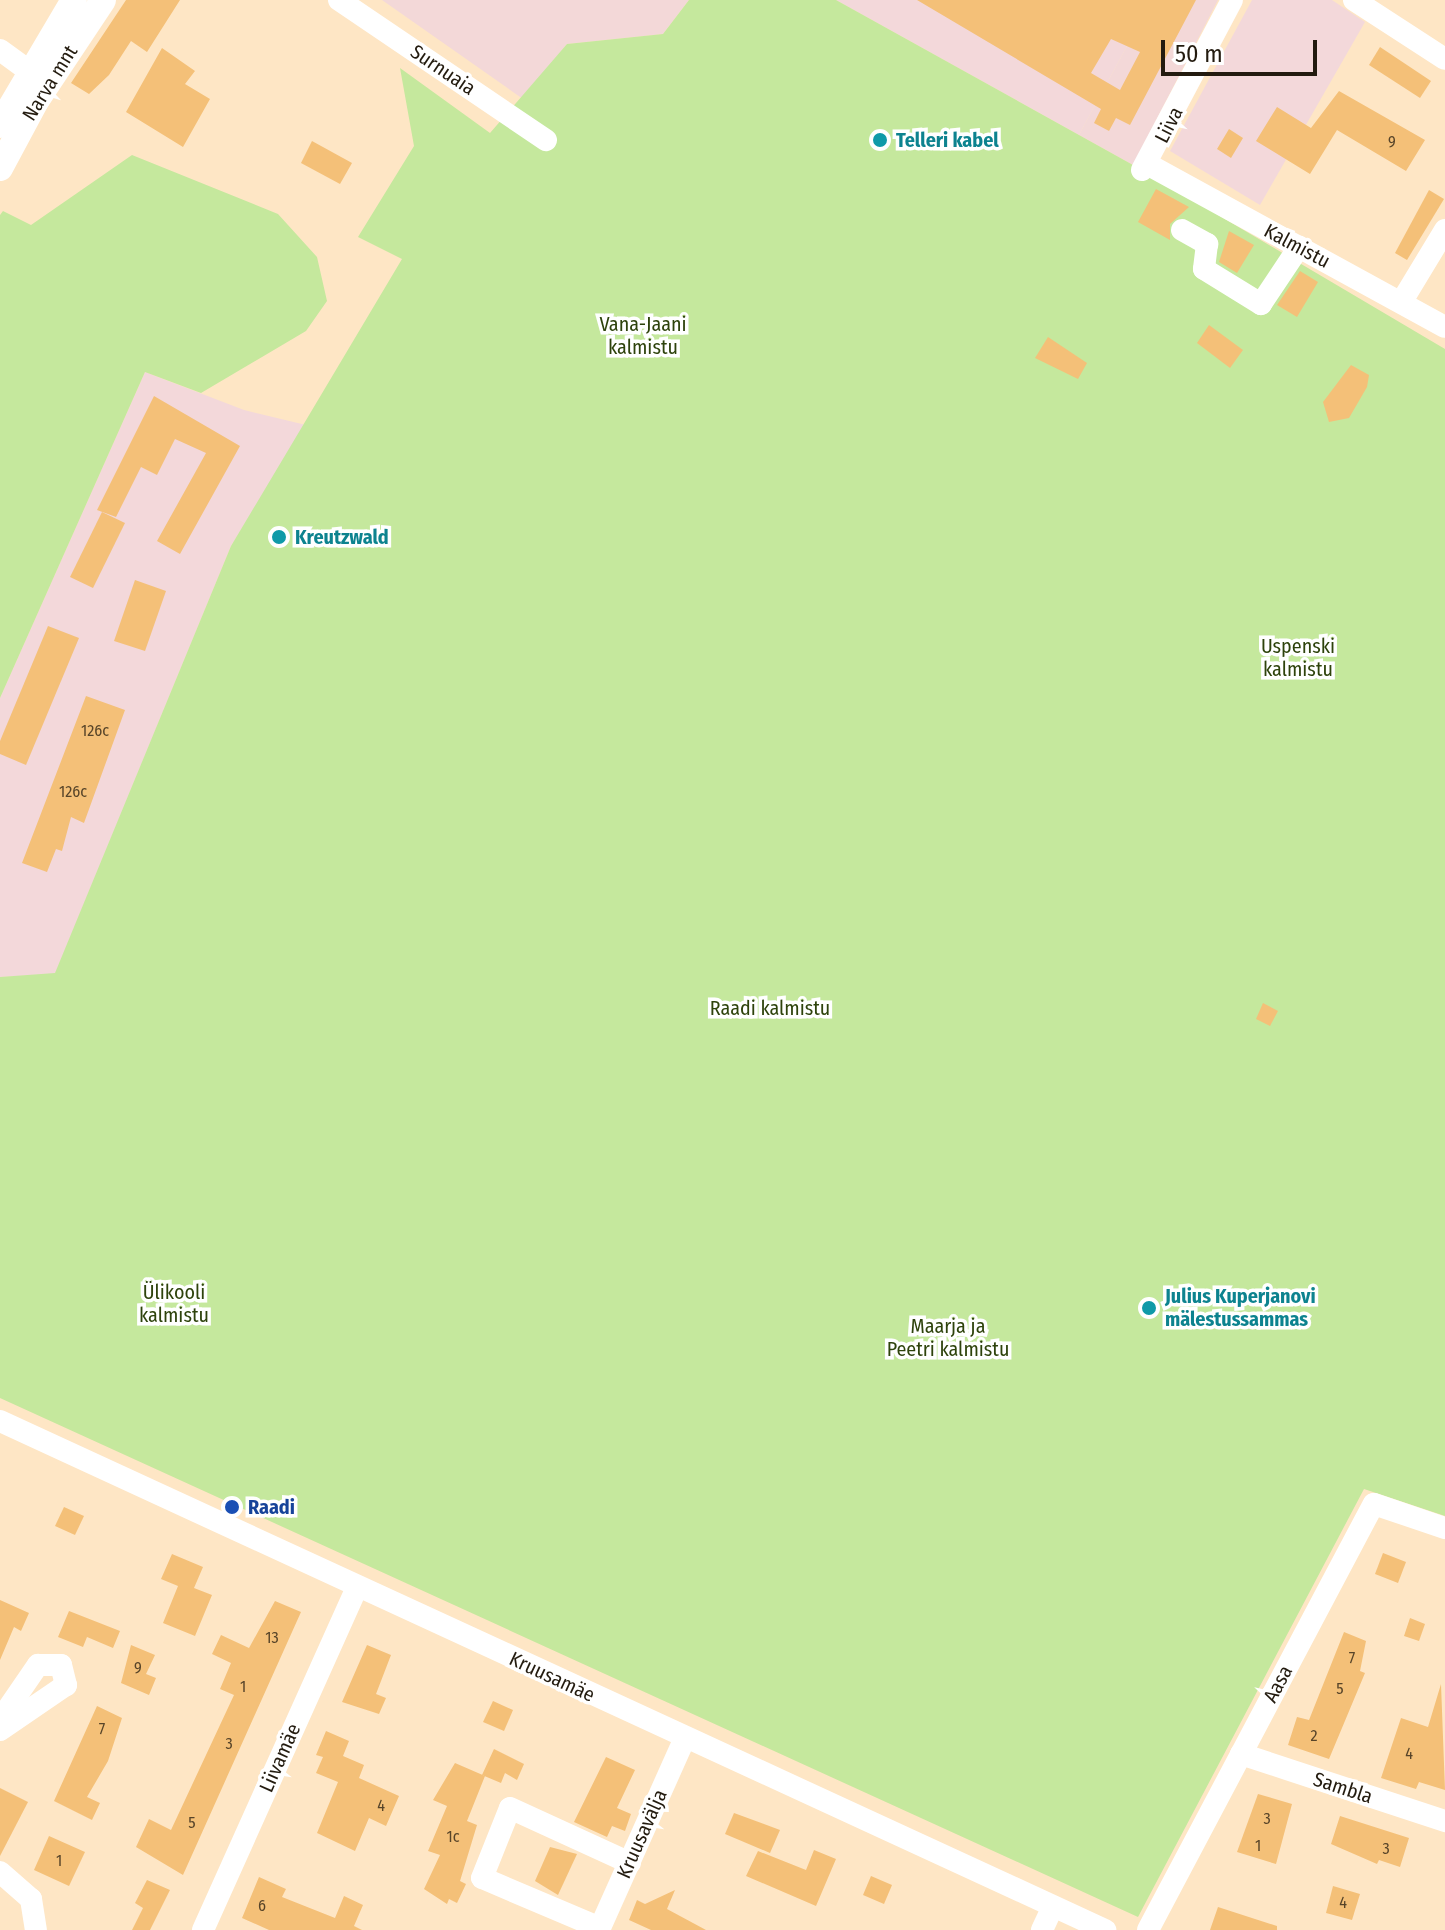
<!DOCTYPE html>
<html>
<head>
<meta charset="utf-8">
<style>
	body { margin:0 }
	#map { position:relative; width:1445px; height:1930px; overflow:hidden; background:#fee6c5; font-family:"Fira Sans Condensed",sans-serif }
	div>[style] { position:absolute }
	.commercial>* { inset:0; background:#f3d8d8 }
	.industrial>* { inset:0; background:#f3d8da }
	.green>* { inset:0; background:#c5e89d }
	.building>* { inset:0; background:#f4c078 }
	.minor>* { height:22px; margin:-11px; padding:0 11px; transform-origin:11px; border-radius:11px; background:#fff }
	.major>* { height:26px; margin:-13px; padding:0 13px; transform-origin:13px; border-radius:13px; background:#fff }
	.dots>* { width:22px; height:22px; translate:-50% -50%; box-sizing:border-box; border:4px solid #fff; border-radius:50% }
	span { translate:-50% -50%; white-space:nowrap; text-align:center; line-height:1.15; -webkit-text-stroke:7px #fff; paint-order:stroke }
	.number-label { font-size:16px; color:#574429 }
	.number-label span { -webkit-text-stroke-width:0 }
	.street-label { font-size:20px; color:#231b0f }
	.culture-label { font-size:20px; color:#0d838f; font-weight:700 }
	.left { translate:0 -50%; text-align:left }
	.park-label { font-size:20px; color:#2e430c }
	.transit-label { font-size:20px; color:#164399; font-weight:700 }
	.scale { position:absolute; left:1161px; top:40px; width:156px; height:36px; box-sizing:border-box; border:4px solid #231b0f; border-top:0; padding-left:10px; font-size:24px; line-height:28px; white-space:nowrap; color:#231b0f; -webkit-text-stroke:6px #fff; paint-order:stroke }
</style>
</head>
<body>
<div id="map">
	<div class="commercial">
		<i style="clip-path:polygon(382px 0,689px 0,663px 34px,567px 44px,523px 99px)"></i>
		<i style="clip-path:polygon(1133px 0,1218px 0,1133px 165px,1079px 135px,1146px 11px)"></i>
	</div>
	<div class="industrial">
		<i style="clip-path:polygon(836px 0,1133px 0,1146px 11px,1079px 135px)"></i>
		<i style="clip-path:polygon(1252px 0,1332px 0,1365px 22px,1260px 205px,1170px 151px)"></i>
		<i style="clip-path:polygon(145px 372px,244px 410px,306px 425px,231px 546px,55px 974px,0 977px,0 698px)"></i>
	</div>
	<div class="green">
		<i style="clip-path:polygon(689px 0,836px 0,1142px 170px,1445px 349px,1445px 1516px,1364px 1489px,1138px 1917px,0 1398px,0 977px,55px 973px,231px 546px,402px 259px,358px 237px,414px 146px,400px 68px,490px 133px,567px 44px,663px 34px)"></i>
		<i style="clip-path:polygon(132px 155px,278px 214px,317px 257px,327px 301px,306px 331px,201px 393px,145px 372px,0 698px,0 215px,3px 211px,31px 225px)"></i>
	</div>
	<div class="building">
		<i style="clip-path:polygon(126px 0,180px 0,147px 52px,131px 41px,109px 75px,89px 94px,71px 83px)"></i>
		<i style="clip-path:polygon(evenodd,917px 0,1196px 0,1130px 125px,1116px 118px,1109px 131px,1094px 123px,1101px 109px,917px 0,1111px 39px,1140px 52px,1120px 90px,1091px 73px,1111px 39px)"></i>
		<i style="clip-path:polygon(1380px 47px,1431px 81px,1420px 98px,1369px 65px)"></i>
		<i style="clip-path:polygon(162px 48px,195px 71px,185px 84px,210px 99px,183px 147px,126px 112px)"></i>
		<i style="clip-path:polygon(1339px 91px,1425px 140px,1406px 171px,1337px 130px,1310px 174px,1256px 141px,1277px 107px,1311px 128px)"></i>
		<i style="clip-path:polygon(1229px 129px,1243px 138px,1231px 158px,1217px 149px)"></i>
		<i style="clip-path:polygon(312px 141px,352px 163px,340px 184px,301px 163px)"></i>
		<i style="clip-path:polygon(1156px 189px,1189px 207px,1170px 224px,1170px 240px,1138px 222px)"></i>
		<i style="clip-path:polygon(1429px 190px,1444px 199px,1407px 260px,1395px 253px)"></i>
		<i style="clip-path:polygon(1229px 231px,1254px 245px,1237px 273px,1219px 262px)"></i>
		<i style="clip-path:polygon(1300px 271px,1318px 282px,1297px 317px,1277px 305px)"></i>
		<i style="clip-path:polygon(1209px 325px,1243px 350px,1230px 368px,1197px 343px)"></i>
		<i style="clip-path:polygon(1048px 337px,1087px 363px,1078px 379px,1035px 358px)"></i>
		<i style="clip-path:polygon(1351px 365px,1369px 375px,1367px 387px,1349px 418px,1329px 422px,1323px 402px)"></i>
		<i style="clip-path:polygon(154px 396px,240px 446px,180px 554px,157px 541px,206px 453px,175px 439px,157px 475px,141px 467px,116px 517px,97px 510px)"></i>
		<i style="clip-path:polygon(102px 512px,125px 523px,93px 588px,70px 577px)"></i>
		<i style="clip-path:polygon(135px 580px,166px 591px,145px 651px,114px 641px)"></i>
		<i style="clip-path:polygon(48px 626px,79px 638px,26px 765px,0 754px,0 741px)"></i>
		<i style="clip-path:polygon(86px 696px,125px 710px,84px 823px,71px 817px,62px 851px,56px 849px,47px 872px,22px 863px)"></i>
		<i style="clip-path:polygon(1263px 1003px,1278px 1011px,1270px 1026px,1256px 1019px)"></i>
		<i style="clip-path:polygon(64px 1507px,84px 1516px,75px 1535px,55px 1526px)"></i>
		<i style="clip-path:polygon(1383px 1553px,1406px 1562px,1398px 1583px,1375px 1574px)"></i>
		<i style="clip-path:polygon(172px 1554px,203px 1567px,194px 1588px,212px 1595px,195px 1636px,163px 1623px,178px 1586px,161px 1579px)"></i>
		<i style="clip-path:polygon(0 1600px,29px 1613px,21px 1631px,14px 1627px,0 1660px)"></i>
		<i style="clip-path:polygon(275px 1601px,301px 1612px,183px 1875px,136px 1847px,149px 1819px,171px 1830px,234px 1695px,220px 1689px,231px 1663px,212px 1654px,221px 1635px,249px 1648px)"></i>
		<i style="clip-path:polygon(69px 1611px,120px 1631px,113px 1648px,87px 1637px,83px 1647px,58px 1637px)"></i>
		<i style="clip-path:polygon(1410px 1618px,1425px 1624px,1419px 1641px,1404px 1636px)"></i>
		<i style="clip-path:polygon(1344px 1632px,1366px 1641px,1360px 1671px,1365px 1673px,1329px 1759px,1288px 1745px,1297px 1717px,1309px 1720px)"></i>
		<i style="clip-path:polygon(131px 1645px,155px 1655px,146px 1674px,156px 1678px,149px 1695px,121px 1683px)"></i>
		<i style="clip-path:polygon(367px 1645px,391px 1655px,376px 1694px,386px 1698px,379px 1714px,342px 1702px)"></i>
		<i style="clip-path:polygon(1441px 1684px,1445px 1790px,1419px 1782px,1416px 1789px,1381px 1778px,1401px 1718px,1428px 1727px)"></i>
		<i style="clip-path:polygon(493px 1701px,513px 1710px,504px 1731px,483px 1722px)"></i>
		<i style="clip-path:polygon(97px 1706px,122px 1718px,108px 1761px,87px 1797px,100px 1803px,92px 1820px,54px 1801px)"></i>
		<i style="clip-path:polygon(326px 1731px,349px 1741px,343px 1756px,364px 1765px,359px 1778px,399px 1796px,386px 1826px,369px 1818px,355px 1851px,317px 1833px,338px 1782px,316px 1773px,323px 1757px,316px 1755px)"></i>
		<i style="clip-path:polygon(494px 1749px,524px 1764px,517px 1780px,505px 1773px,501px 1783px,482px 1775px)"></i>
		<i style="clip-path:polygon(606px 1757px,635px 1770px,617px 1808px,631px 1814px,625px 1831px,612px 1826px,607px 1837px,574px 1822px)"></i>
		<i style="clip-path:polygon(455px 1763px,485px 1776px,467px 1821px,477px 1825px,460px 1881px,466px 1884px,457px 1903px,449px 1899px,447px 1904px,424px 1889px,440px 1855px,428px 1851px,447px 1806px,433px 1800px)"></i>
		<i style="clip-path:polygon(0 1788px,28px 1802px,0 1856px)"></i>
		<i style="clip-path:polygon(1258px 1794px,1292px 1804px,1276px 1864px,1237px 1852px)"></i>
		<i style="clip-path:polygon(734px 1813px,780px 1830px,770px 1853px,725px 1834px)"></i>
		<i style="clip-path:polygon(1340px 1816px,1409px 1838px,1400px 1867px,1379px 1860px,1377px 1864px,1331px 1844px)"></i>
		<i style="clip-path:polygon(49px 1836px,85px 1852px,69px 1886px,34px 1870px)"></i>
		<i style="clip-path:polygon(550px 1847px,577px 1854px,558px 1895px,535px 1881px)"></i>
		<i style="clip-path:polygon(814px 1850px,836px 1859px,816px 1906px,746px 1876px,758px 1851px,806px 1870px)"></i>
		<i style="clip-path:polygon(871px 1876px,892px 1885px,884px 1904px,863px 1895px)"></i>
		<i style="clip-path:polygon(259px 1877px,286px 1889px,282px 1897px,335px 1918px,344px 1896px,363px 1905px,354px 1926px,362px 1930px,269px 1930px,242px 1918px)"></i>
		<i style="clip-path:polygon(147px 1880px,170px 1890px,150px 1930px,132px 1930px,143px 1908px,135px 1903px)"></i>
		<i style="clip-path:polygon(1333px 1886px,1360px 1894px,1352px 1920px,1326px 1913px)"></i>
		<i style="clip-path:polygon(675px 1890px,667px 1909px,706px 1930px,651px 1930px,629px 1920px,637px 1900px,645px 1904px)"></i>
		<i style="clip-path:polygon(1218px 1907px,1277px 1926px,1277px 1930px,1210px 1930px)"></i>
	</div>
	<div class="minor">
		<i style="left:339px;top:0;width:250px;rotate:34.1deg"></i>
		<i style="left:1354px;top:0;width:108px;rotate:33deg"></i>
		<i style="left:0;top:50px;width:54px;rotate:36deg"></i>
		<i style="left:1149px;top:165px;width:337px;rotate:28.7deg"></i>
		<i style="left:1142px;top:170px;width:192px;rotate:-62.1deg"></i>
		<i style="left:1182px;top:230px;width:29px;rotate:29deg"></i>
		<i style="left:1207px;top:244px;width:25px;rotate:97deg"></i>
		<i style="left:1204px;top:269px;width:67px;rotate:31.6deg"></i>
		<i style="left:1261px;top:304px;width:69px;rotate:-56.3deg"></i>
		<i style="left:1402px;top:301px;width:83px;rotate:-58.8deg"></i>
		<i style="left:0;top:1421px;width:1217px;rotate:24.73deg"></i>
		<i style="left:0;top:1720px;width:67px;rotate:-55.4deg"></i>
		<i style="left:38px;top:1665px;width:23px"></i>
		<i style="left:61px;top:1665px;width:21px;rotate:76deg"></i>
		<i style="left:66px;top:1685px;width:80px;rotate:145.7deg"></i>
		<i style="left:1241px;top:1754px;width:215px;rotate:18.2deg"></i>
		<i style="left:0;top:1872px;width:41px;rotate:41.1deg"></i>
		<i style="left:31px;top:1899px;width:31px;rotate:81deg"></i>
		<i style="left:600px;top:1928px;width:128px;rotate:-157deg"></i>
		<i style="left:482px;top:1878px;width:75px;rotate:-68.2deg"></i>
		<i style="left:510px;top:1808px;width:132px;rotate:24.6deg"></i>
		<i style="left:203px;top:1930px;width:376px;rotate:-65.8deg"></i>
		<i style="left:599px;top:1930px;width:210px;rotate:-65.9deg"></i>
		<i style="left:1042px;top:1930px;width:26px;rotate:-65deg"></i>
		<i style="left:1148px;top:1930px;width:482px;rotate:-62.1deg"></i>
		<i style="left:1374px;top:1504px;width:75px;rotate:18.7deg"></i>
	</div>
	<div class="major">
		<i style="left:0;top:125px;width:145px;rotate:-59.4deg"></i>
		<i style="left:0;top:168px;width:76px;rotate:-61.8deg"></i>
		<i style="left:36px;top:101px;width:121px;rotate:-56.4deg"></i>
	</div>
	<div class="dots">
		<i style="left:880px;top:140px;background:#0f9aa8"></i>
		<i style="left:279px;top:537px;background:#0f9aa8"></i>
		<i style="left:1149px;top:1308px;background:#0f9aa8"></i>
		<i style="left:232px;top:1507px;background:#1a4fb4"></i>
	</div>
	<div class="number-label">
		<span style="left:1392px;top:142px">9</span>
		<span style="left:95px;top:731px">126c</span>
		<span style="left:73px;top:792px">126c</span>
		<span style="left:272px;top:1638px">13</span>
		<span style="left:1352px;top:1658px">7</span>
		<span style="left:138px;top:1668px">9</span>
		<span style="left:243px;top:1687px">1</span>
		<span style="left:1340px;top:1689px">5</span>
		<span style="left:102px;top:1729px">7</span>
		<span style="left:1314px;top:1736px">2</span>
		<span style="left:229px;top:1744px">3</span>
		<span style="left:1409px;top:1754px">4</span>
		<span style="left:381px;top:1806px">4</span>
		<span style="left:1267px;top:1819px">3</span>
		<span style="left:192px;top:1823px">5</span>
		<span style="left:453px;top:1837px">1c</span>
		<span style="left:1258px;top:1846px">1</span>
		<span style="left:1386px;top:1849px">3</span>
		<span style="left:59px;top:1861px">1</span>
		<span style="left:1343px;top:1903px">4</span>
		<span style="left:262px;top:1906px">6</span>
	</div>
	<div class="street-label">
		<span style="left:443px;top:70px;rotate:34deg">Surnuaia</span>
		<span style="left:50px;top:83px;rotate:-58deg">Narva mnt</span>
		<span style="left:1169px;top:125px;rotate:-63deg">Liiva</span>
		<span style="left:1297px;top:246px;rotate:28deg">Kalmistu</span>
		<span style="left:552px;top:1677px;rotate:25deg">Kruusamäe</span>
		<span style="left:1278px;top:1684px;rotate:-62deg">Aasa</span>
		<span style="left:280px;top:1758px;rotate:-66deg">Liivamäe</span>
		<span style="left:1343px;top:1788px;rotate:18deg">Sambla</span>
		<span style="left:642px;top:1834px;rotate:-66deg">Kruusavälja</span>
	</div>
	<div class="culture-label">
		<span class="left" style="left:896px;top:140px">Telleri kabel</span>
		<span class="left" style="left:295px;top:537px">Kreutzwald</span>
		<span class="left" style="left:1165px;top:1308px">Julius Kuperjanovi<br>mälestussammas</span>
	</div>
	<div class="park-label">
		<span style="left:643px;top:336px">Vana-Jaani<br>kalmistu</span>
		<span style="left:1298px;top:658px">Uspenski<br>kalmistu</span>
		<span style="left:770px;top:1008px">Raadi kalmistu</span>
		<span style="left:174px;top:1304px">Ülikooli<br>kalmistu</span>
		<span style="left:948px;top:1338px">Maarja ja<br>Peetri kalmistu</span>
	</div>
	<div class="transit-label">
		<span class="left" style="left:248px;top:1507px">Raadi</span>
	</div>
	<div class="scale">50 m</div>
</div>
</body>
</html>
